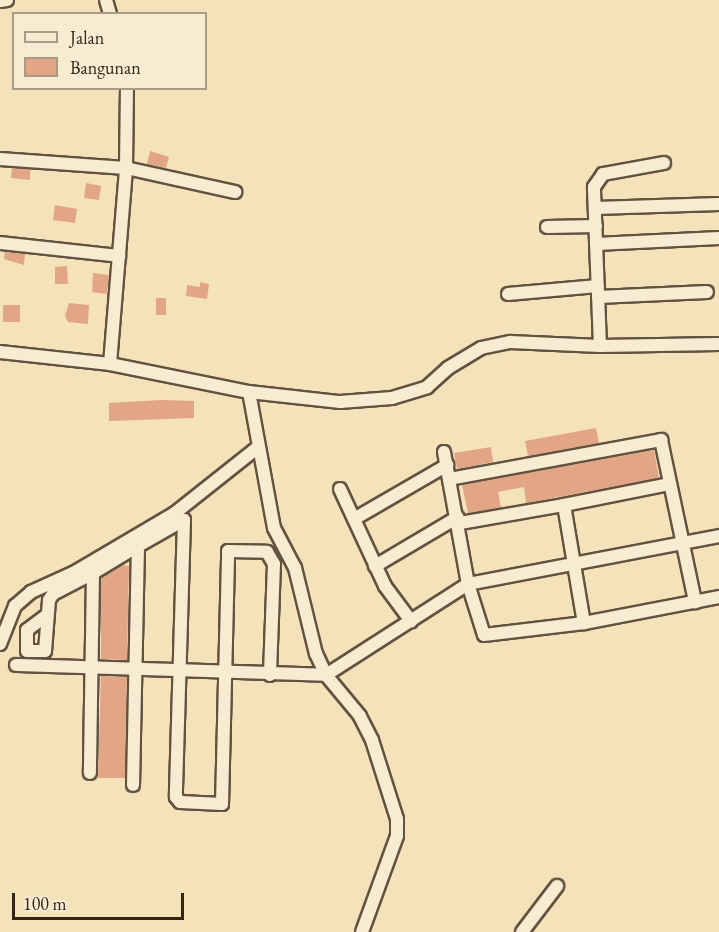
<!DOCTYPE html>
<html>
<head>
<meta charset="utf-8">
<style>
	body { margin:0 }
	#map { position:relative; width:719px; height:932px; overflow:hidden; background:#f3e2ba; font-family:"EB Garamond",serif }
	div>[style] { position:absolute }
	.building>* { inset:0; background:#e2a585 }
	.roads { filter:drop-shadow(2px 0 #645241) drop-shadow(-2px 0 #645241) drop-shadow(0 2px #645241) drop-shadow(0 -2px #645241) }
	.minor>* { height:12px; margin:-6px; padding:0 6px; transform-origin:6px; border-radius:6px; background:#f7ecd2 }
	span { translate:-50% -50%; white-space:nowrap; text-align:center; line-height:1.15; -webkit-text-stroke:5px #f7ecd2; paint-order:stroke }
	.legend { position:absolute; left:12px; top:12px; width:195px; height:78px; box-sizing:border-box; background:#f7ecd2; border:2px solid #a99b88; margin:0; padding:8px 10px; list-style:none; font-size:18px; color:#352219 }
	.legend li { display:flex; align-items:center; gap:12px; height:30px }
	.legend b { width:30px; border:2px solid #a99b88 }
	.scale { position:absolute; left:12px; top:893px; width:172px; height:27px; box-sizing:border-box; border:3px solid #352219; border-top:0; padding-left:8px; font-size:18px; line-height:21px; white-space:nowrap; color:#352219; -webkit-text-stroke:4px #f7ecd2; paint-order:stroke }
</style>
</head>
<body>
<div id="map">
	<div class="building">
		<i style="clip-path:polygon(150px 151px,169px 157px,166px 168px,147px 164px)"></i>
		<i style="clip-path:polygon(12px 168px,30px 169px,30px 180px,11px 178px)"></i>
		<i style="clip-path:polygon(86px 183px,101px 186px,99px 200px,84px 198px)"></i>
		<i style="clip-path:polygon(55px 205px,77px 209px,75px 223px,53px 220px)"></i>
		<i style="clip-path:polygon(5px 252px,25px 254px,24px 265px,4px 259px)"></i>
		<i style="clip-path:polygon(67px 266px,68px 284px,55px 284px,55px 267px)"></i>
		<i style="clip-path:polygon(93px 273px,109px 275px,107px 294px,92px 292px)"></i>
		<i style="clip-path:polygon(200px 282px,209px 284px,207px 299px,186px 296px,187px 285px,200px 287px)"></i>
		<i style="clip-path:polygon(156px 298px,166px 298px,166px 315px,156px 315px)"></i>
		<i style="clip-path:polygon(69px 303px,89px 305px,88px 324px,68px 322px,65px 316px)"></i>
		<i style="clip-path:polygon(3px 305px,20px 305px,20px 322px,3px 322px)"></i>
		<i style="clip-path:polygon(162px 400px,194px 401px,194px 418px,109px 421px,109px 403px)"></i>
		<i style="clip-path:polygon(596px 428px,599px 443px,528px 456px,525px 441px)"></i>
		<i style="clip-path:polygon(491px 447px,493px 462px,457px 469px,454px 453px)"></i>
		<i style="clip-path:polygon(654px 450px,659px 478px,526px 503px,524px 487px,498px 492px,501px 508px,468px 513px,462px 485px)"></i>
		<i style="clip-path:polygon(122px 565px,129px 566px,127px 660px,101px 659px,101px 578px)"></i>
		<i style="clip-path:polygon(101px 676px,127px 677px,125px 778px,98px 778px)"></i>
	</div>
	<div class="roads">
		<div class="minor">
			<i style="left:106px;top:0;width:15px;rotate:74deg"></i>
			<i style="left:0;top:1px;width:7px;rotate:-8deg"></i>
			<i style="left:0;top:159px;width:126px;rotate:4.1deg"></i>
			<i style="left:126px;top:168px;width:112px;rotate:12.4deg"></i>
			<i style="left:596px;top:208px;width:123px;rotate:-1.9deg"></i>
			<i style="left:547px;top:227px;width:49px;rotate:-1.2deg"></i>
			<i style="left:0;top:243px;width:120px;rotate:6.2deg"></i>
			<i style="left:596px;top:244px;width:123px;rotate:-2.8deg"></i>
			<i style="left:508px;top:294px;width:90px;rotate:-5.1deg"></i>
			<i style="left:598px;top:297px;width:109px;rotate:-2.6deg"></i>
			<i style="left:600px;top:346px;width:159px;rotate:-92.2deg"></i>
			<i style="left:594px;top:187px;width:16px;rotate:-55deg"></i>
			<i style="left:603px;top:174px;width:62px;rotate:-10.2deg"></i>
			<i style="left:0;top:352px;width:111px;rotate:6.2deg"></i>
			<i style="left:110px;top:364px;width:142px;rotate:11.4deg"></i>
			<i style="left:110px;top:364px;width:197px;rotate:-85.3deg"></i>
			<i style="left:126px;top:168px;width:80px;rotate:-89.3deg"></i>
			<i style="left:444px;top:452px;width:134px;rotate:79.7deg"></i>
			<i style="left:468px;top:584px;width:53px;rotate:72.6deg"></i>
			<i style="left:484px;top:635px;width:101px;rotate:-6.8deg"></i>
			<i style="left:584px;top:623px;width:137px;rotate:-10.9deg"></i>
			<i style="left:449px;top:479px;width:216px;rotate:-10.4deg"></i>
			<i style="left:661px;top:440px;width:166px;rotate:78.1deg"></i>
			<i style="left:340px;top:489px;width:107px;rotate:65.1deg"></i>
			<i style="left:385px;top:586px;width:44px;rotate:53.4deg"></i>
			<i style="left:564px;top:505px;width:107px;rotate:-11.3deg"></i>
			<i style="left:354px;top:519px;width:108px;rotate:-30.1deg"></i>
			<i style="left:460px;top:523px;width:106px;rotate:-9.8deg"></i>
			<i style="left:564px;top:505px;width:120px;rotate:80.4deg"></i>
			<i style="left:375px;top:566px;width:96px;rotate:-30.6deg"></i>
			<i style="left:93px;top:573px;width:52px;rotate:-31deg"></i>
			<i style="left:47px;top:615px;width:25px;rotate:143deg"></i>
			<i style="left:27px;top:630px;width:21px;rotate:90deg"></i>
			<i style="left:27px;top:651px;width:18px"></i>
			<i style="left:45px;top:651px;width:51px;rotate:-85.5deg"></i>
			<i style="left:49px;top:600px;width:7px;rotate:-56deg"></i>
			<i style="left:53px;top:594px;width:45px;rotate:-27.7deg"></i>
			<i style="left:93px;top:573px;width:200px;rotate:90.9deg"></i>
			<i style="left:0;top:644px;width:41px;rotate:-68.5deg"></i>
			<i style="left:15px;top:606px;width:21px;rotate:-41deg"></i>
			<i style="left:31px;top:592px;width:46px;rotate:-24.3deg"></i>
			<i style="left:73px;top:573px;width:118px;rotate:-30.5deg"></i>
			<i style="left:175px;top:513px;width:105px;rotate:-38.4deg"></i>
			<i style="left:16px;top:665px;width:310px;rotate:1.8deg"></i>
			<i style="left:326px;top:675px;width:169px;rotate:-32.7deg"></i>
			<i style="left:468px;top:584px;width:256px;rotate:-10.8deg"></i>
			<i style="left:133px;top:785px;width:239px;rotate:-88.8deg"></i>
			<i style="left:138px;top:546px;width:53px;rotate:-29.5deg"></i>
			<i style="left:184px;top:520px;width:277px;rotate:91.7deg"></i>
			<i style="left:176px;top:797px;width:6px;rotate:51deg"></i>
			<i style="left:180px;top:802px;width:42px;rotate:2.7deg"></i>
			<i style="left:222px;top:804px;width:253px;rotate:-88.6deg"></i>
			<i style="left:228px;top:551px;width:39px;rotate:1deg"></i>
			<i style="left:267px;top:552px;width:14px;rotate:60deg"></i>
			<i style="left:274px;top:564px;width:111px;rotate:92.1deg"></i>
			<i style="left:362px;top:932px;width:102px;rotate:-70deg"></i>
			<i style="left:397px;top:836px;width:17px;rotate:-90deg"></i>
			<i style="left:397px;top:819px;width:83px;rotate:-107.6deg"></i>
			<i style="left:372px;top:740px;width:27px;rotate:-117deg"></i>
			<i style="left:360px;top:716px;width:53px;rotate:-129.7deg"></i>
			<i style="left:326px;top:675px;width:23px;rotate:-115deg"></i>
			<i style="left:316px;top:654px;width:89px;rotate:-103.7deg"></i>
			<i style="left:295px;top:568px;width:45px;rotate:-117.7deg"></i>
			<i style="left:274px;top:528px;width:138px;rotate:-100.4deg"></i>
			<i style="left:249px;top:392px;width:92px;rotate:6.3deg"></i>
			<i style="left:340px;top:402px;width:52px;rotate:-4.4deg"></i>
			<i style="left:392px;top:398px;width:37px;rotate:-17deg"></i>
			<i style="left:427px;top:387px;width:28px;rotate:-42deg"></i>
			<i style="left:448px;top:368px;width:39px;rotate:-31deg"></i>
			<i style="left:481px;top:348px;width:30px;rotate:-12deg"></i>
			<i style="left:510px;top:342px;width:90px;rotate:2.5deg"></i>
			<i style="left:600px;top:346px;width:119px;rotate:-1deg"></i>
			<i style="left:522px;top:932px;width:58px;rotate:-52.7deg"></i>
		</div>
	</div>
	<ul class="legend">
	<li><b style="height:8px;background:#f7ecd2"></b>Jalan</li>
	<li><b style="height:16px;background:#e2a585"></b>Bangunan</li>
	</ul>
	<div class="scale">100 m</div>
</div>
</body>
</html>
